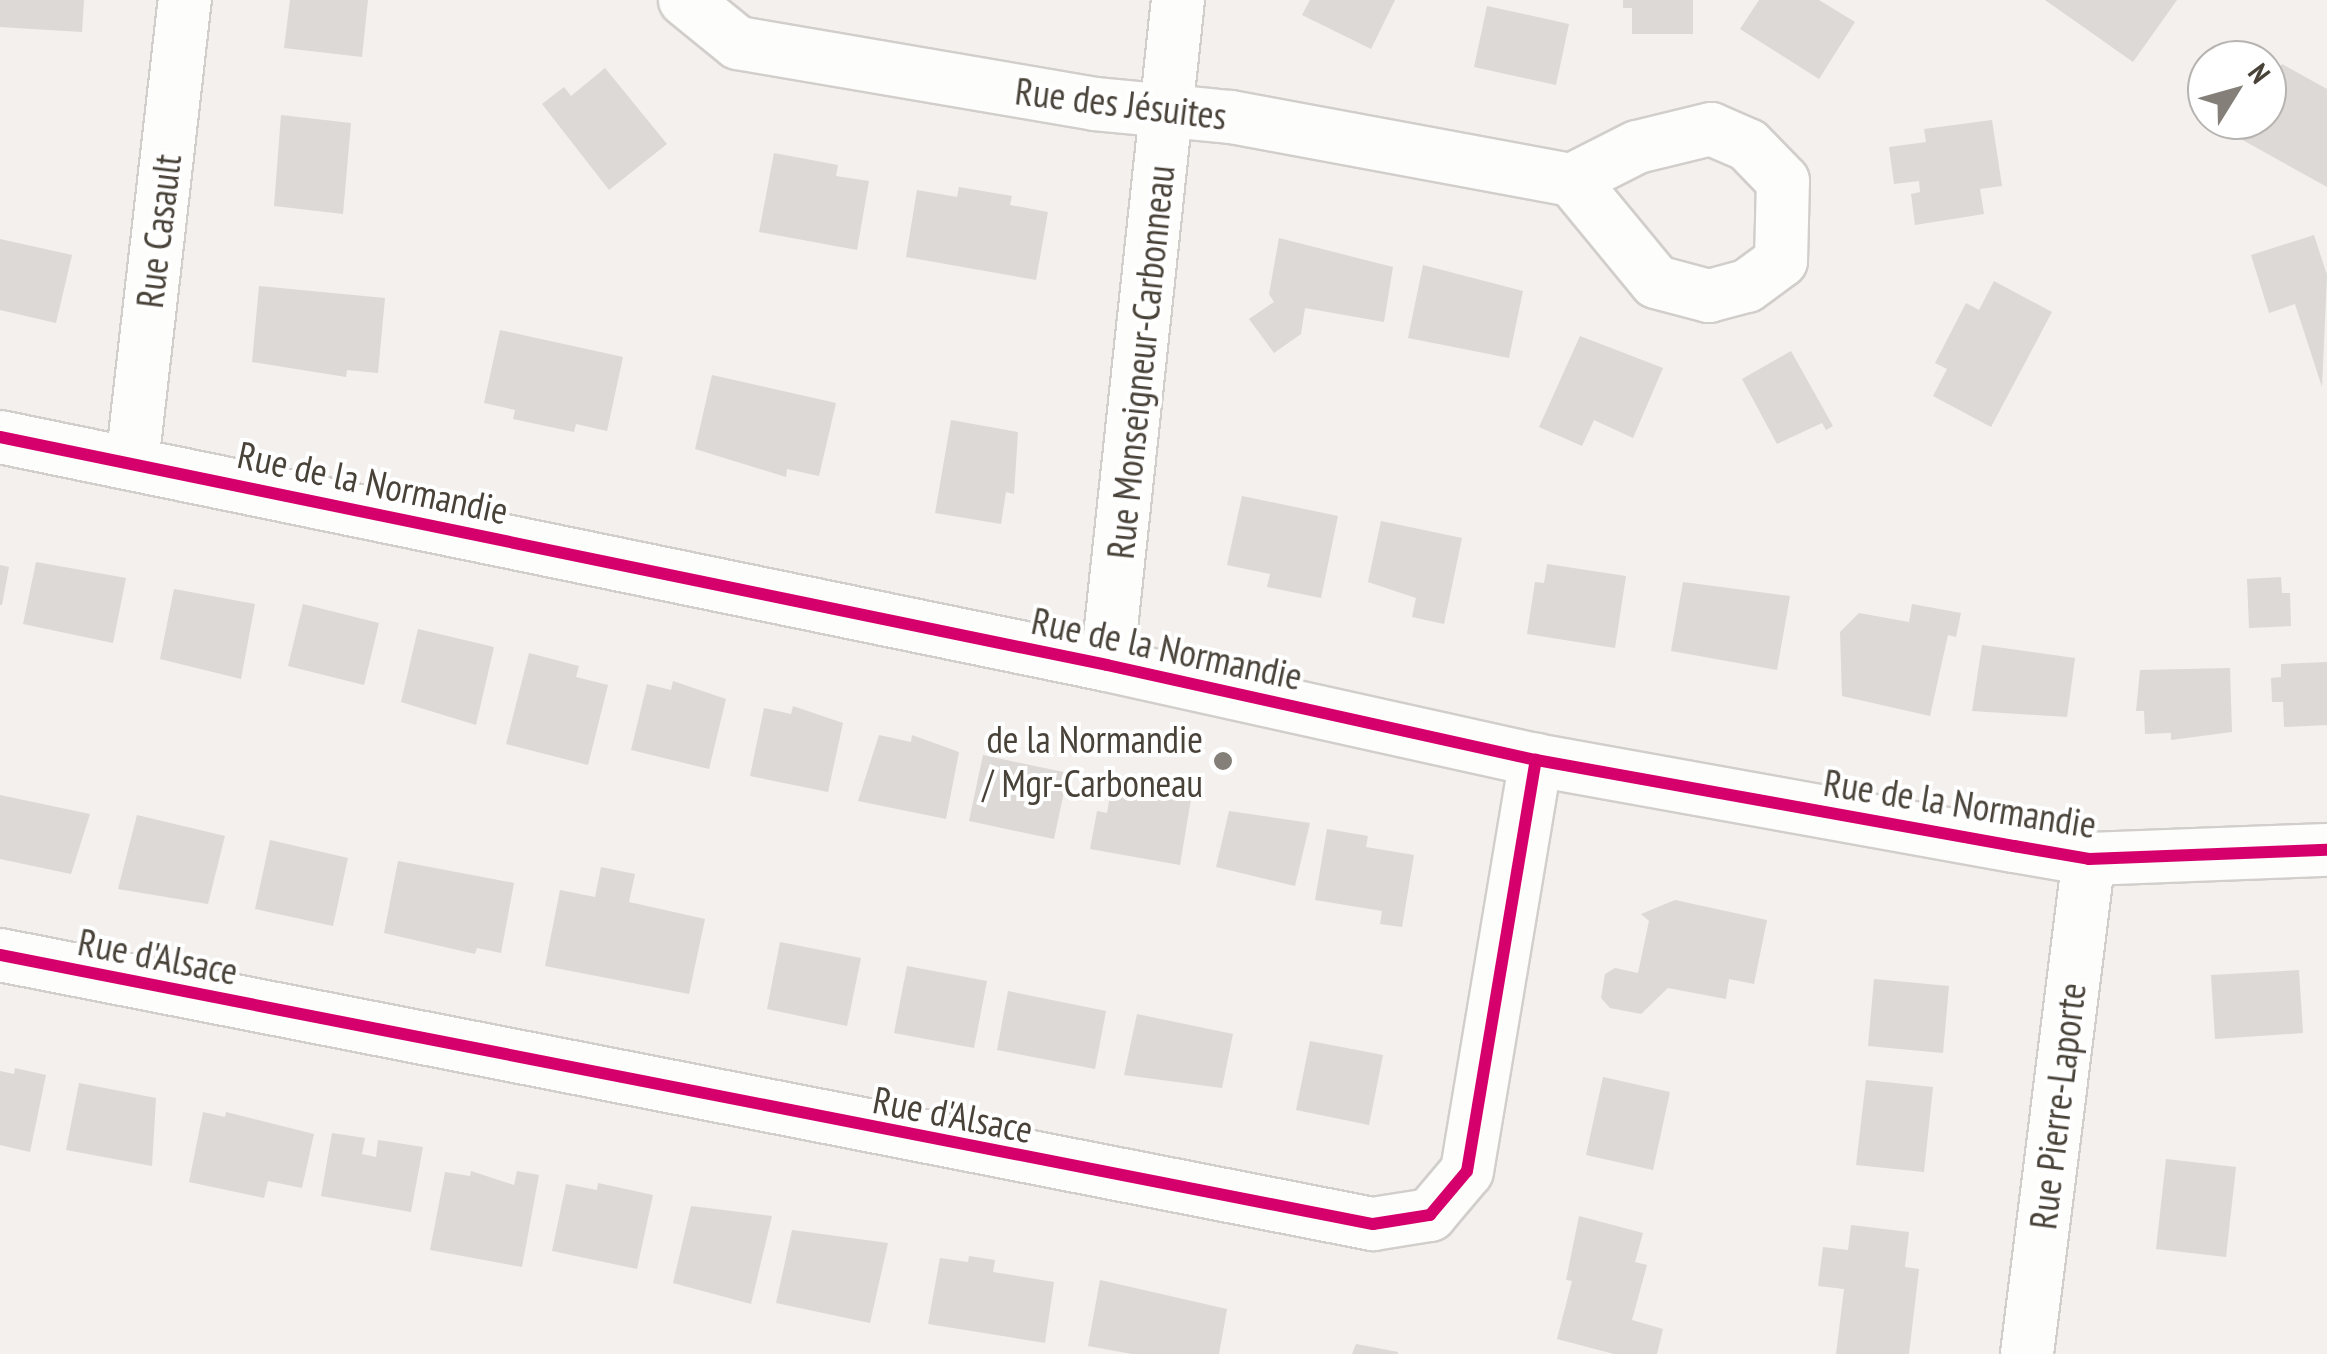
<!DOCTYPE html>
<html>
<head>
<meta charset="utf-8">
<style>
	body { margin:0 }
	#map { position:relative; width:2327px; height:1354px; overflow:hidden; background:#f3f0ed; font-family:"PT Sans Narrow",sans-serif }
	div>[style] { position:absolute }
	.building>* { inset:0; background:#dcd9d6 }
	.roads { filter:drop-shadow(2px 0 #d1cecb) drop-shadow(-2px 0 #d1cecb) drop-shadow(0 2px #d1cecb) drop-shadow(0 -2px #d1cecb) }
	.minor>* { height:52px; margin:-26px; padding:0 26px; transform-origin:26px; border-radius:26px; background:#fdfdfc }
	.cycleway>* { height:12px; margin:-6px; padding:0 6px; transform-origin:6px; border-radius:6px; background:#d6006c }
	.dots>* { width:28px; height:28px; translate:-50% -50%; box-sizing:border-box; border:5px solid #fff; border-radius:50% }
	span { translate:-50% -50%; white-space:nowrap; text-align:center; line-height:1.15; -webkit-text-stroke:8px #fff; paint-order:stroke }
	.street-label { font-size:38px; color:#484239 }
	.poi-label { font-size:38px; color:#484239 }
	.right { translate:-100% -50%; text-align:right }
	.north { position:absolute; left:2187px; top:40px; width:100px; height:100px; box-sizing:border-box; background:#fff; border:2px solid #b6b3b0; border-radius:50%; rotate:53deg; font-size:28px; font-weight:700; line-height:40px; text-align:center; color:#484239 }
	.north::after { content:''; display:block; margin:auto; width:35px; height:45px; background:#847f78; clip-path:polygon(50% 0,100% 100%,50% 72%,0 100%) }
</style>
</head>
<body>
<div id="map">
	<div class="building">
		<i style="clip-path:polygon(0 0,84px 0,82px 32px,0 27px)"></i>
		<i style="clip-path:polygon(290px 0,368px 0,362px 57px,284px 48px)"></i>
		<i style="clip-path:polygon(1310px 0,1395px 0,1371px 49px,1302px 15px)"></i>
		<i style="clip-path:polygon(1623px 0,1693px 0,1693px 34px,1632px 34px,1632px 8px,1623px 8px)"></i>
		<i style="clip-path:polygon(1759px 0,1819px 0,1855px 22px,1819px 79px,1740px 29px)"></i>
		<i style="clip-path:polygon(2045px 0,2177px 0,2133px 62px)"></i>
		<i style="clip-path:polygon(1487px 6px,1569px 24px,1556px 85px,1474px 67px)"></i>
		<i style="clip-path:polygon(2282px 64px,2327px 89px,2327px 187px,2239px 138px,2250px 120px,2267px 120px,2267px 89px)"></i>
		<i style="clip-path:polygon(605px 68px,667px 144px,609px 190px,542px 104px,564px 87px,571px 96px)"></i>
		<i style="clip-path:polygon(281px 115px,351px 123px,343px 214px,274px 206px)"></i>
		<i style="clip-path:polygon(1992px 120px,2002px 186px,1980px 189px,1984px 214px,1915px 225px,1911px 194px,1920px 192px,1919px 181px,1894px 184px,1889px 147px,1926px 142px,1924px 129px)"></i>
		<i style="clip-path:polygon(774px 153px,838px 165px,836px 176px,869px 181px,857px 250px,759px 232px)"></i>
		<i style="clip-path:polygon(959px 187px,1012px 196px,1010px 205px,1048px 212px,1036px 280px,906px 257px,917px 190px,957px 197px)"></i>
		<i style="clip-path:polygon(2314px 235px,2327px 275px,2322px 387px,2295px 304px,2269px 313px,2251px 255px)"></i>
		<i style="clip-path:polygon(1279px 238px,1393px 267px,1384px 322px,1305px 308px,1301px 334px,1274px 353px,1249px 319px,1274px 302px,1269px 294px)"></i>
		<i style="clip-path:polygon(0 239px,72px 255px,56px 323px,0 310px)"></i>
		<i style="clip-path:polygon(1423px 265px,1523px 291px,1509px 358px,1408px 338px)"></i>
		<i style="clip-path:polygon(1994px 281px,2052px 312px,1991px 427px,1933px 396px,1947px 369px,1935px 363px,1966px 303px,1979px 310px)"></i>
		<i style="clip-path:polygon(259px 286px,385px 298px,378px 373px,347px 370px,346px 377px,252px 362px)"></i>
		<i style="clip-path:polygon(500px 330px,623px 357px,607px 431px,576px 424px,574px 432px,513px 419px,515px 410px,484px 403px)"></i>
		<i style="clip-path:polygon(1580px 336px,1663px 368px,1633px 438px,1594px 420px,1582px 446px,1539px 427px)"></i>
		<i style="clip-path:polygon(1791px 351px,1833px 426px,1826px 430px,1822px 423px,1777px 444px,1742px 379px)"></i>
		<i style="clip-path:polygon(712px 375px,836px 403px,819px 476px,787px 469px,786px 477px,695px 449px)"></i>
		<i style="clip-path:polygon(951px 420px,1018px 432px,1014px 494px,1006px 492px,1001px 524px,935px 513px)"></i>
		<i style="clip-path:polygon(1242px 496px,1338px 516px,1321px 598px,1267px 587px,1270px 574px,1227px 565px)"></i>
		<i style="clip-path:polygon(1381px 521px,1462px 538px,1444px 624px,1412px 617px,1416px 598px,1368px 582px)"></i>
		<i style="clip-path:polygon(36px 562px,126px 578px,113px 643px,23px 624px)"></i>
		<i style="clip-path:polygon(1547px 564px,1626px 576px,1615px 648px,1527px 634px,1535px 582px,1544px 583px)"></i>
		<i style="clip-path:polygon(0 565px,9px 567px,2px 605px,0 605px)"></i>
		<i style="clip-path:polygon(2281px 577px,2282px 593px,2290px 593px,2291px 626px,2249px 628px,2247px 579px)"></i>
		<i style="clip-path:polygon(1683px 582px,1790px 596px,1777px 670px,1671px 651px)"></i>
		<i style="clip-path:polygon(174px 589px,255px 604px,241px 679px,160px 659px)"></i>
		<i style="clip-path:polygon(303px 604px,379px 623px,364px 685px,288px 666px)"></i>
		<i style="clip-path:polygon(1912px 604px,1961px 613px,1956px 637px,1948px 635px,1930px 716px,1842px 696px,1840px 632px,1859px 613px,1909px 622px)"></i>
		<i style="clip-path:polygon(418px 629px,494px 647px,476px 725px,401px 702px)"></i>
		<i style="clip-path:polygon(1982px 645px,2075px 658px,2067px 717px,1972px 711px)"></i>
		<i style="clip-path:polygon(529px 653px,579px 666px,576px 677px,608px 685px,588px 765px,506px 744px)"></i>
		<i style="clip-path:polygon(2327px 662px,2327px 725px,2284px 727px,2283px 702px,2272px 702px,2271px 678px,2281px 677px,2281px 664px)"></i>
		<i style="clip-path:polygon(2230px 668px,2232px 732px,2171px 740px,2171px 733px,2145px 734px,2144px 711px,2136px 711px,2140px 670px)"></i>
		<i style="clip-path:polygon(673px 681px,726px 699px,709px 769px,631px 750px,647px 684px,671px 690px)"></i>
		<i style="clip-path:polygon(793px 706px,843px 723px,828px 792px,750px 776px,764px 708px,791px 714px)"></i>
		<i style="clip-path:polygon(879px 735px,911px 742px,912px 735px,959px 752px,946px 819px,858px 801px)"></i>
		<i style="clip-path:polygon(983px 755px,1068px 773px,1054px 839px,969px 821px)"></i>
		<i style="clip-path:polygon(1145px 782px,1161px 785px,1159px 794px,1191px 799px,1180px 865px,1090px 849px,1097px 811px,1107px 813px,1112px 784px,1143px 790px)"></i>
		<i style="clip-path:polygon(0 795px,90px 814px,71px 874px,0 859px)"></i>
		<i style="clip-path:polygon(1229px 811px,1310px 823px,1295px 886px,1216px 867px)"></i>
		<i style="clip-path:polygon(137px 815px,225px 836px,208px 904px,118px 889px)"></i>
		<i style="clip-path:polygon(1327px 829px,1368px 836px,1366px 847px,1414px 855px,1402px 927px,1380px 924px,1382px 911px,1315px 900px)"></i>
		<i style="clip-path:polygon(270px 840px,348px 858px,333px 926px,255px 909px)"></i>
		<i style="clip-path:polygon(398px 861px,514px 883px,501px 953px,477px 948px,475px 954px,384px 933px)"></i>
		<i style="clip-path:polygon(601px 867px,635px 874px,629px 902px,705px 919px,689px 994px,545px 966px,560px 890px,595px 897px)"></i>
		<i style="clip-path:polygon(1675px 900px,1767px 920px,1754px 984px,1729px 979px,1726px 999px,1668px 988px,1641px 1014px,1610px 1008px,1601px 998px,1605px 974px,1615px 968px,1638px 973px,1649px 921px,1641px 914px)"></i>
		<i style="clip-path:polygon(780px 942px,861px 958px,847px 1026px,767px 1009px)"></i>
		<i style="clip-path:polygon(907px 966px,987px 981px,974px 1048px,894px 1033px)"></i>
		<i style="clip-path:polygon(2299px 970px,2303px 1033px,2215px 1039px,2211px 975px)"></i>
		<i style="clip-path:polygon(1874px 979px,1949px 986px,1943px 1053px,1868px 1046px)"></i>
		<i style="clip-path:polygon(1008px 991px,1106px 1011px,1095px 1069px,997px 1050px)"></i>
		<i style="clip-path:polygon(1137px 1014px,1233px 1034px,1222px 1088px,1124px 1075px)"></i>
		<i style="clip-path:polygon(1310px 1041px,1383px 1055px,1369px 1125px,1296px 1110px)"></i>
		<i style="clip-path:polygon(15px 1068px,46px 1075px,30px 1152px,0 1145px,0 1071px,14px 1074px)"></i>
		<i style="clip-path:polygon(1603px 1077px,1670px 1092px,1653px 1170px,1586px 1155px)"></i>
		<i style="clip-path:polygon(1866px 1080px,1933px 1087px,1924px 1172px,1856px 1165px)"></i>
		<i style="clip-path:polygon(79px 1083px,156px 1098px,152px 1166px,66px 1150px)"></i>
		<i style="clip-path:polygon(203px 1112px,225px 1117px,226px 1112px,314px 1134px,302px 1188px,268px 1181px,264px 1198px,189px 1182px)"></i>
		<i style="clip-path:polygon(332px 1133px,365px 1138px,362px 1154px,376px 1157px,378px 1140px,423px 1147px,411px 1212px,321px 1196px)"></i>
		<i style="clip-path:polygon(2166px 1159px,2236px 1167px,2226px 1257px,2156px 1249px)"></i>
		<i style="clip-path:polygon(471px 1171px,514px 1185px,517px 1171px,539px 1175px,522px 1267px,430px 1250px,445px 1172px,470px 1176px)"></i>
		<i style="clip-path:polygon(598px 1183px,653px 1195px,637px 1269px,552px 1251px,566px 1184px,597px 1190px)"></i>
		<i style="clip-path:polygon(691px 1206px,772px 1216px,751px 1304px,673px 1283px)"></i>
		<i style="clip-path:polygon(1579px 1216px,1643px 1233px,1635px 1262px,1647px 1265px,1632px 1320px,1663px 1329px,1657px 1354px,1614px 1354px,1557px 1339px,1572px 1281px,1566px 1280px)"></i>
		<i style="clip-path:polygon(1851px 1225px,1909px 1232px,1905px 1267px,1919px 1269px,1909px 1354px,1836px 1354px,1844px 1289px,1818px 1286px,1823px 1247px,1848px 1250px)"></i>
		<i style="clip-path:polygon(792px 1230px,888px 1243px,870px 1323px,776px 1303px)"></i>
		<i style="clip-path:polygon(969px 1256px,995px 1260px,993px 1272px,1054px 1282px,1045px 1343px,928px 1324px,940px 1258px,968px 1262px)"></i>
		<i style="clip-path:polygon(1100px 1280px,1227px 1309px,1219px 1354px,1132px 1354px,1088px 1346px)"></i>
		<i style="clip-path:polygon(1356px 1344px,1398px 1352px,1398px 1354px,1352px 1354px)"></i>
	</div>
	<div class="roads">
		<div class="minor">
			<i style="left:685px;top:0;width:68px;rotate:39.1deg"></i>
			<i style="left:738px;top:43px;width:362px;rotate:9.7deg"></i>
			<i style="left:1095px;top:104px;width:137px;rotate:5.5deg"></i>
			<i style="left:1231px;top:117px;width:347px;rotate:10.5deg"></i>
			<i style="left:1572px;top:180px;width:132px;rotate:50.5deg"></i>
			<i style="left:1656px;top:282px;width:55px;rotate:14.8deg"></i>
			<i style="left:1709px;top:296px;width:39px;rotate:-15deg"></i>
			<i style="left:1747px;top:286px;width:42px;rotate:-36.3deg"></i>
			<i style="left:1781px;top:261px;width:80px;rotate:-88.6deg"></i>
			<i style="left:1783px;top:181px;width:50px;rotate:-134.2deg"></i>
			<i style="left:1748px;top:145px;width:40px;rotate:-156.6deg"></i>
			<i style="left:1711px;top:129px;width:76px;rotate:166.3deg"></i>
			<i style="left:1637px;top:147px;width:73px;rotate:153.1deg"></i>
			<i style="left:0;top:437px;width:1130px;rotate:11.64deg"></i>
			<i style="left:1107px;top:665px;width:439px;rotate:12.5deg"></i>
			<i style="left:1536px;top:760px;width:486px;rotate:10.2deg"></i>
			<i style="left:2014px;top:846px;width:76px;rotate:9.8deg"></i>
			<i style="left:2089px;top:859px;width:238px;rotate:-2.2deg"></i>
			<i style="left:132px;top:463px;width:466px;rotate:-83.5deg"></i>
			<i style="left:1107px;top:665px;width:669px;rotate:-83.91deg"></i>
			<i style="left:0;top:955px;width:1399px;rotate:11.09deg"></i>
			<i style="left:1373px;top:1224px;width:58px;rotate:-9deg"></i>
			<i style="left:1430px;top:1215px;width:57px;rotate:-49.9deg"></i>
			<i style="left:1467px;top:1171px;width:417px;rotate:-80.5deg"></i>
			<i style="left:2027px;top:1354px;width:499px;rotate:-82.9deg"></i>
		</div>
	</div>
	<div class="cycleway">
		<i style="left:0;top:437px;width:1130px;rotate:11.64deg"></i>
		<i style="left:1107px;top:665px;width:439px;rotate:12.5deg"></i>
		<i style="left:1536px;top:760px;width:486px;rotate:10.2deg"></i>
		<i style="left:2014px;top:846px;width:76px;rotate:9.8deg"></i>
		<i style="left:2089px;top:859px;width:238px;rotate:-2.2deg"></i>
		<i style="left:0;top:955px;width:1399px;rotate:11.09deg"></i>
		<i style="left:1373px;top:1224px;width:58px;rotate:-9deg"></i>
		<i style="left:1430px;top:1215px;width:57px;rotate:-49.9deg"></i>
		<i style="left:1467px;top:1171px;width:417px;rotate:-80.5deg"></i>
	</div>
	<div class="dots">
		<i style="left:1223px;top:761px;background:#847f78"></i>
	</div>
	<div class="street-label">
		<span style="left:1121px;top:103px;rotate:7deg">Rue des Jésuites</span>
		<span style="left:158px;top:231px;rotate:-83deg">Rue Casault</span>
		<span style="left:1140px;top:362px;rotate:-84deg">Rue Monseigneur-Carbonneau</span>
		<span style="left:373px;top:482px;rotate:12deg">Rue de la Normandie</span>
		<span style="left:1167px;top:648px;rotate:12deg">Rue de la Normandie</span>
		<span style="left:1960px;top:803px;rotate:9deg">Rue de la Normandie</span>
		<span style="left:158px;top:956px;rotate:11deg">Rue d'Alsace</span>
		<span style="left:2057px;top:1106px;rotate:-83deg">Rue Pierre-Laporte</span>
		<span style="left:953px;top:1114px;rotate:11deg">Rue d'Alsace</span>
	</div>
	<div class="poi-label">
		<span class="right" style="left:1203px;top:761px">de la Normandie<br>/ Mgr-Carboneau</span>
	</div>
	<div class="north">N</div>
</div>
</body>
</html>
